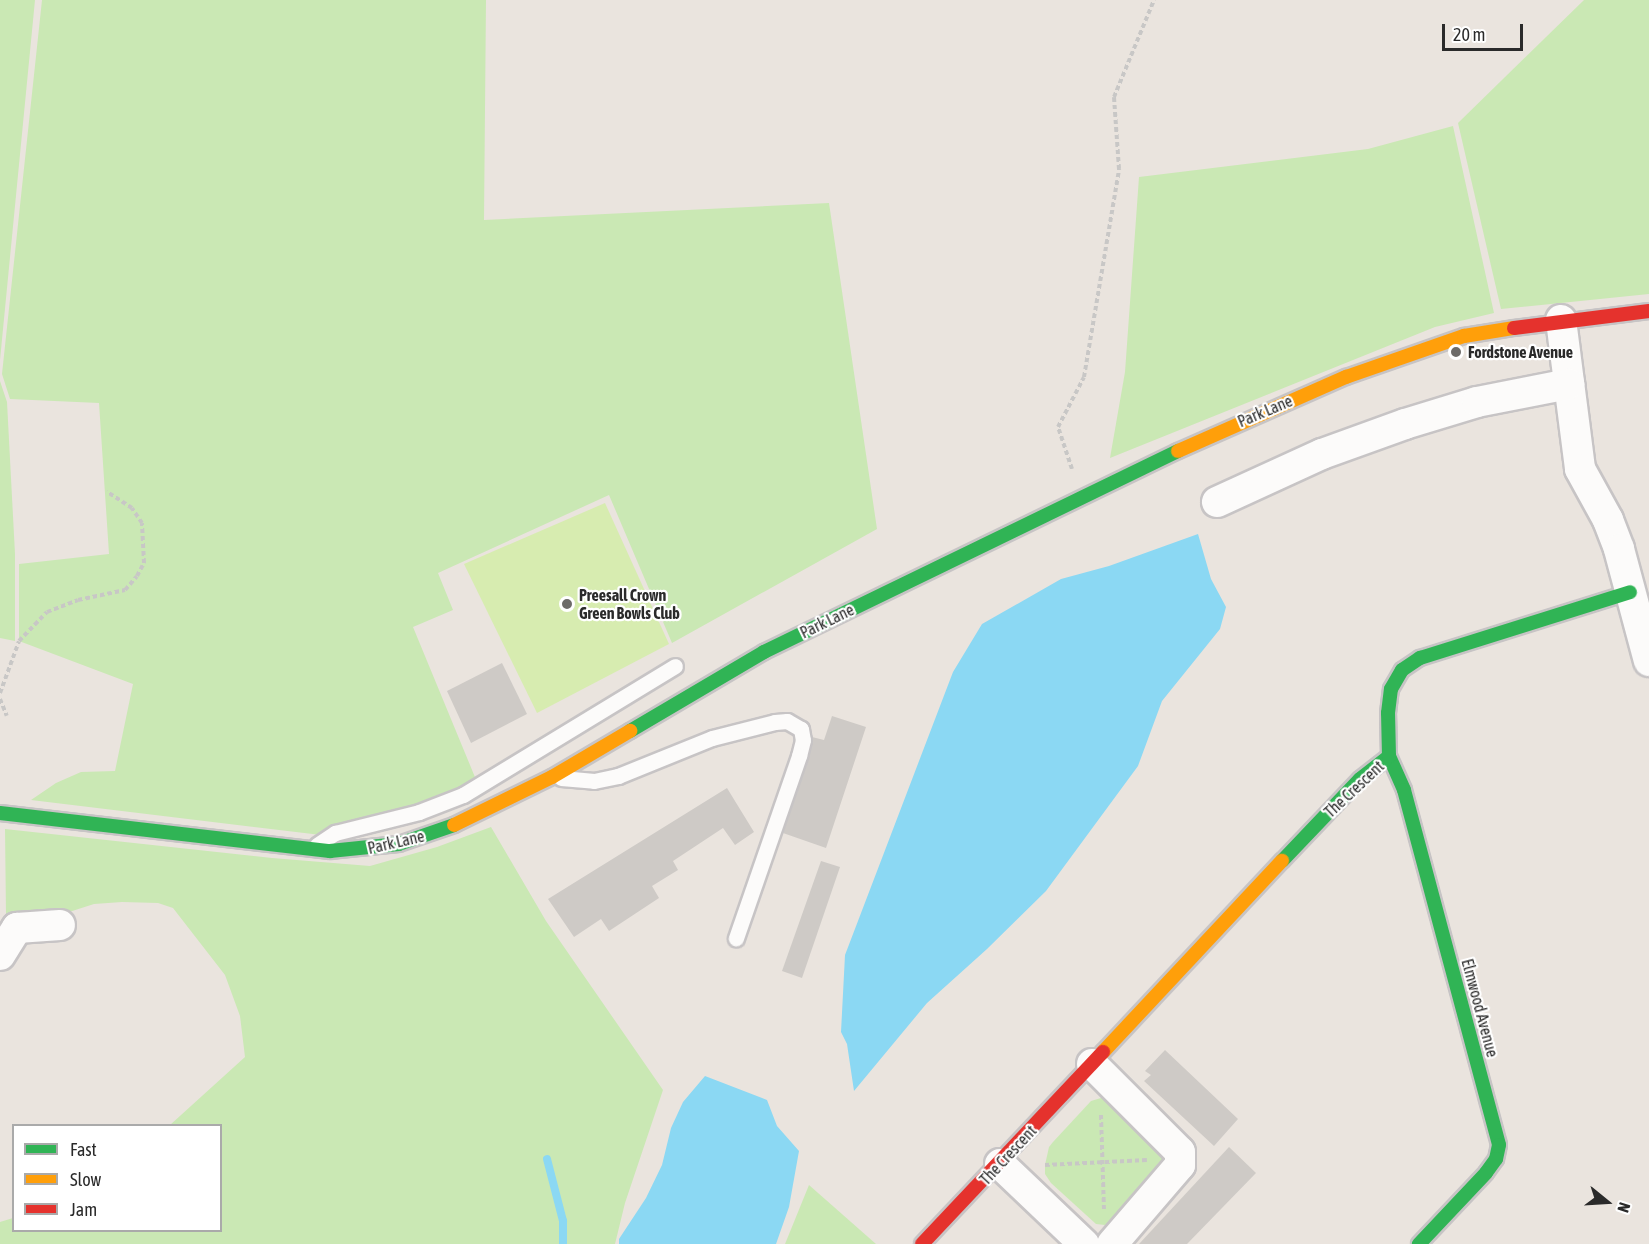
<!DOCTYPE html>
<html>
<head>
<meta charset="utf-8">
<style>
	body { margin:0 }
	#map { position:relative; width:1649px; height:1244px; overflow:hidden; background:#eae4de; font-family:"Asap Condensed",sans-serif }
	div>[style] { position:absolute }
	.green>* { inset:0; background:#cae8b4 }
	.pitch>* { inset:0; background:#d7ecb0 }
	.water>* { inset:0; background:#8bd8f3 }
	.stream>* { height:8px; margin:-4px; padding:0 4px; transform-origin:4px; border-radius:4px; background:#8bd8f3 }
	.building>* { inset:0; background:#cecac6 }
	.path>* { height:4px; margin-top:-2px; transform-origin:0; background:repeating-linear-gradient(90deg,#c8c7c6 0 4.5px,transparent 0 7.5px) }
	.roads { filter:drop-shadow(2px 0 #c7c4c5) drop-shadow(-2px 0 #c7c4c5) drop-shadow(0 2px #c7c4c5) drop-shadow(0 -2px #c7c4c5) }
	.lane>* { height:15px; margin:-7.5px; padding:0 7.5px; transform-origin:7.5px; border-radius:7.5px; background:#fcfbfa }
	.street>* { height:30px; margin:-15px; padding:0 15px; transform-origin:15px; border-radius:15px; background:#fcfbfa }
	.fast>* { height:14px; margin:-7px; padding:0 7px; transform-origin:7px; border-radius:7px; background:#30b455 }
	.slow>* { height:14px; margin:-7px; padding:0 7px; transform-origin:7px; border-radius:7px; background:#ff9f0a }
	.jam>* { height:14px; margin:-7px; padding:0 7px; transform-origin:7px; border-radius:7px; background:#e5322d }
	.dots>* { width:16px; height:16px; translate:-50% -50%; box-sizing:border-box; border:3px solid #fff; border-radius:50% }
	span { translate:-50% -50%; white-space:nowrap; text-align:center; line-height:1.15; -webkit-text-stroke:4.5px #fff; paint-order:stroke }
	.poi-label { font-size:16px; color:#2a2a2a; font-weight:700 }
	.left { translate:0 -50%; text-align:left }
	.street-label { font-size:16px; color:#2a2a2a }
	.legend { position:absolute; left:12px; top:1124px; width:210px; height:108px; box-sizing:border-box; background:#fff; border:2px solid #aaa; margin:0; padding:8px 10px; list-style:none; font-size:18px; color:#2a2a2a }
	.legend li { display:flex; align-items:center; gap:12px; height:30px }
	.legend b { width:30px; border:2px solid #aaa }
	.north { position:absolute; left:1577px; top:1172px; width:60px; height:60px; -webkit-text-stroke:4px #fff; paint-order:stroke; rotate:108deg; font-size:16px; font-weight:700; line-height:24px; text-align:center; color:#2a2a2a }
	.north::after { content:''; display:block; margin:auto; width:21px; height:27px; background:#2a2a2a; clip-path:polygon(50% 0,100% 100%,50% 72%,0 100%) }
	.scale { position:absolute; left:1442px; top:24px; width:81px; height:27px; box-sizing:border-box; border:3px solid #2a2a2a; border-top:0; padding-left:8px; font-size:18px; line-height:21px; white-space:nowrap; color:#2a2a2a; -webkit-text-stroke:4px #fff; paint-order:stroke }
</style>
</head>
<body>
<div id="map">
	<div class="green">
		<i style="clip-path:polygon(0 0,35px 0,0 360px)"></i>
		<i style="clip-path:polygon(42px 0,486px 0,484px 220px,829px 203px,877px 529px,672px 643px,609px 495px,438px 573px,453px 610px,413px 627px,477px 782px,434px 800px,321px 835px,31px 800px,56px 783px,81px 772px,115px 771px,133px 684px,19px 641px,19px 564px,109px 554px,99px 403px,10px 399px,2px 374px)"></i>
		<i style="clip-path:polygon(1584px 0,1649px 0,1649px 294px,1501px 309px,1458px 123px)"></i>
		<i style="clip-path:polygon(1453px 126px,1494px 313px,1435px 327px,1110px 458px,1125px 372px,1139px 177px,1368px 149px)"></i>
		<i style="clip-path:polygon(0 381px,7px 402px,15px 554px,15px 641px,0 638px)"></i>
		<i style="clip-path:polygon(491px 827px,546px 921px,663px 1090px,625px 1203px,615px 1244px,0 1244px,0 1222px,13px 1218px,14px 1230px,220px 1230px,220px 1126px,170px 1125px,245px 1057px,240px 1016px,225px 975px,173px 908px,158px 903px,122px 902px,94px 904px,66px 913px,30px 918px,6px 915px,5px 829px,272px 858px,370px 866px,437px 847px)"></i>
		<i style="clip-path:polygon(1101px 1098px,1109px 1098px,1161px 1146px,1165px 1159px,1165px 1164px,1112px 1222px,1105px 1225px,1096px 1224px,1051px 1183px,1045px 1174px,1045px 1165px,1049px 1147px,1053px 1142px,1091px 1101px)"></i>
		<i style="clip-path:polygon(809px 1185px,876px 1244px,785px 1244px)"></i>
	</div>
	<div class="pitch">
		<i style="clip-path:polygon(605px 503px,669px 644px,537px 713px,464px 564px)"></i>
	</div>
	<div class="water">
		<i style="clip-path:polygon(1198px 534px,1211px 579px,1226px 607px,1220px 629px,1162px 701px,1138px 766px,1046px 891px,987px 949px,927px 1003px,854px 1091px,847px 1044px,841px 1032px,845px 955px,953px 672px,982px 624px,1061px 579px,1109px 566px)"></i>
		<i style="clip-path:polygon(705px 1076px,767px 1100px,777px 1126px,799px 1151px,789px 1207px,776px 1244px,619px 1244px,619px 1239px,646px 1198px,662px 1165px,671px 1128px,683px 1102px)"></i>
	</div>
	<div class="stream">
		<i style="left:547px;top:1159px;width:64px;rotate:75.5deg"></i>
		<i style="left:563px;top:1221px;width:23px;rotate:90deg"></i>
	</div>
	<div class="building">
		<i style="clip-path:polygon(502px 663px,527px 714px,471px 743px,447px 691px)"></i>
		<i style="clip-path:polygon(832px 716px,866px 727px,826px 848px,783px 833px,808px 759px,812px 737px,824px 740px)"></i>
		<i style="clip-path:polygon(727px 788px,754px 832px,735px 845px,723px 828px,673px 861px,678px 870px,652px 886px,659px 898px,609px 931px,601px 919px,574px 937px,548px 899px)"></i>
		<i style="clip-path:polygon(821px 861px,840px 867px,802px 978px,782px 971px)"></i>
		<i style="clip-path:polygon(1165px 1050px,1238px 1119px,1214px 1146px,1144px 1081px,1151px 1075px,1145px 1071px)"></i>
		<i style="clip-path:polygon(1229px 1147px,1256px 1173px,1187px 1244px,1139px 1244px)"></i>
	</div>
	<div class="path">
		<i style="left:1072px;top:469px;width:44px;rotate:-108.4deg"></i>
		<i style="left:1058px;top:427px;width:56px;rotate:-62.5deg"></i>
		<i style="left:1084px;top:377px;width:211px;rotate:-80.4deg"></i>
		<i style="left:1119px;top:169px;width:72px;rotate:-94deg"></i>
		<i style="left:1114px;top:97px;width:105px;rotate:-67.6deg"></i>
		<i style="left:0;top:693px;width:55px;rotate:-69.9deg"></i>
		<i style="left:19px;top:641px;width:40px;rotate:-46deg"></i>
		<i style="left:47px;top:612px;width:33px;rotate:-21deg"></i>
		<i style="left:78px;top:600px;width:48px;rotate:-12deg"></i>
		<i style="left:125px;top:590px;width:18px;rotate:-49deg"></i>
		<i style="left:137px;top:576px;width:15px;rotate:-62deg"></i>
		<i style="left:144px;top:563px;width:40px;rotate:-92.9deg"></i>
		<i style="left:142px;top:523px;width:18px;rotate:-124deg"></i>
		<i style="left:132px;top:508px;width:30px;rotate:-147deg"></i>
		<i style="left:0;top:699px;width:18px;rotate:68deg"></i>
		<i style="left:1101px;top:1115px;width:94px;rotate:88.2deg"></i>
		<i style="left:1045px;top:1165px;width:102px;rotate:-2.8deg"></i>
	</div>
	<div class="roads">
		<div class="lane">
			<i style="left:561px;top:778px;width:33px;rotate:5deg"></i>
			<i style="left:594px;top:781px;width:25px;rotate:-12deg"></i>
			<i style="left:618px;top:776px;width:101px;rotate:-22deg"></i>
			<i style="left:712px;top:738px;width:65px;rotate:-14.3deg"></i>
			<i style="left:775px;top:722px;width:12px;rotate:-5deg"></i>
			<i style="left:787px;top:721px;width:16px;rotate:30deg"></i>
			<i style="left:801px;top:729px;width:11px;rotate:80deg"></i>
			<i style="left:803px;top:740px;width:16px;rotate:104deg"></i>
			<i style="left:799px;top:756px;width:193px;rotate:109.1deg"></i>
			<i style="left:317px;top:845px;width:22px;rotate:-34deg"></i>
			<i style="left:335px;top:833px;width:87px;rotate:-14deg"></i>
			<i style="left:419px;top:812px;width:47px;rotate:-21.1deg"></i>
			<i style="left:463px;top:795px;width:248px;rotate:-31.3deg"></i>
		</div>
		<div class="street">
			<i style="left:1561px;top:320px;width:150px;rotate:82.7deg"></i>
			<i style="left:1580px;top:469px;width:58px;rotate:61.2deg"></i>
			<i style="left:1608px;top:520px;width:31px;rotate:69deg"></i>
			<i style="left:1619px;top:549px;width:116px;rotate:75deg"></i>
			<i style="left:1217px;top:502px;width:115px;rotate:-24.6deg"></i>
			<i style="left:1322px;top:454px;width:88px;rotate:-19.9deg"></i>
			<i style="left:1405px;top:424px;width:75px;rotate:-17deg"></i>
			<i style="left:1477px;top:402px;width:94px;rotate:-11.1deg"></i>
			<i style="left:0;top:955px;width:32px;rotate:-58deg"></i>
			<i style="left:17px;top:928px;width:43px;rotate:-4deg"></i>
			<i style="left:1092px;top:1064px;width:124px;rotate:45deg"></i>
			<i style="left:1180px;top:1152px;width:13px;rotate:90deg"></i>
			<i style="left:1180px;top:1165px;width:104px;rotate:130.7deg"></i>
			<i style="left:1000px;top:1164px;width:116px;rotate:43.6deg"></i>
		</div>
		<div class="fast">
			<i style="left:630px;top:731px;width:156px;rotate:-30.5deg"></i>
			<i style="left:764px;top:652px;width:460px;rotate:-25.9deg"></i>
			<i style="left:1389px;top:756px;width:37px;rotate:66deg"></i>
			<i style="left:1404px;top:790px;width:367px;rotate:75deg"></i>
			<i style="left:1499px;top:1145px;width:14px;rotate:102deg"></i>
			<i style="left:1496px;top:1159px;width:17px;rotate:126deg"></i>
			<i style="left:1486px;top:1173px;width:98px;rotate:133.3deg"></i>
			<i style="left:0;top:813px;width:332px;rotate:6.6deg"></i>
			<i style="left:330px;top:851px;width:69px;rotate:-5.8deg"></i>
			<i style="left:399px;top:844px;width:58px;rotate:-19.1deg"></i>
			<i style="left:1282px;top:861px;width:113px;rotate:-46.4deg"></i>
			<i style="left:1360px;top:779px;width:37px;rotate:-38deg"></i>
			<i style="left:1389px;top:756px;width:43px;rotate:-91.3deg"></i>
			<i style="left:1388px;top:713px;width:24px;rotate:-83deg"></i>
			<i style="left:1391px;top:689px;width:22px;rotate:-60deg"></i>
			<i style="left:1402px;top:670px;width:22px;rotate:-34deg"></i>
			<i style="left:1420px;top:658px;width:220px;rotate:-17.4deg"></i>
		</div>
		<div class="slow">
			<i style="left:1178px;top:451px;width:184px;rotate:-23.8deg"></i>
			<i style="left:1346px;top:377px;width:125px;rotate:-19.2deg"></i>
			<i style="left:1464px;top:336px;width:51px;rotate:-9.1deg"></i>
			<i style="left:454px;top:825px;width:109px;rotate:-26.1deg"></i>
			<i style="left:552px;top:777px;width:91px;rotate:-30.5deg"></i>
			<i style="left:1103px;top:1052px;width:262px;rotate:-46.9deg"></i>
		</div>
		<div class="jam">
			<i style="left:1514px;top:328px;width:136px;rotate:-7.2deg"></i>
			<i style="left:922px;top:1244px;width:264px;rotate:-46.7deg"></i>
		</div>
	</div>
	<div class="dots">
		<i style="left:1456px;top:352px;background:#6d6b69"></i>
		<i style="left:567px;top:604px;background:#6d6b69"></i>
	</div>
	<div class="poi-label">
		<span class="left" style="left:1468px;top:352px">Fordstone Avenue</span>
		<span class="left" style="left:579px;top:604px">Preesall Crown<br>Green Bowls Club</span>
	</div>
	<div class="street-label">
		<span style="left:1265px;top:411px;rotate:-23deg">Park Lane</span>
		<span style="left:827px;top:621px;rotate:-26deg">Park Lane</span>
		<span style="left:1354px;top:789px;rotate:-43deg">The Crescent</span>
		<span style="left:396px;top:842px;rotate:-13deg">Park Lane</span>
		<span style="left:1480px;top:1008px;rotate:75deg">Elmwood Avenue</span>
		<span style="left:1008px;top:1155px;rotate:-47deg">The Crescent</span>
	</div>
	<ul class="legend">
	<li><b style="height:8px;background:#30b455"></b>Fast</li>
	<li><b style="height:8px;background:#ff9f0a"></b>Slow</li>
	<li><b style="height:8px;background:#e5322d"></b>Jam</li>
	</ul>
	<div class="north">N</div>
	<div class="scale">20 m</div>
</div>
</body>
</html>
